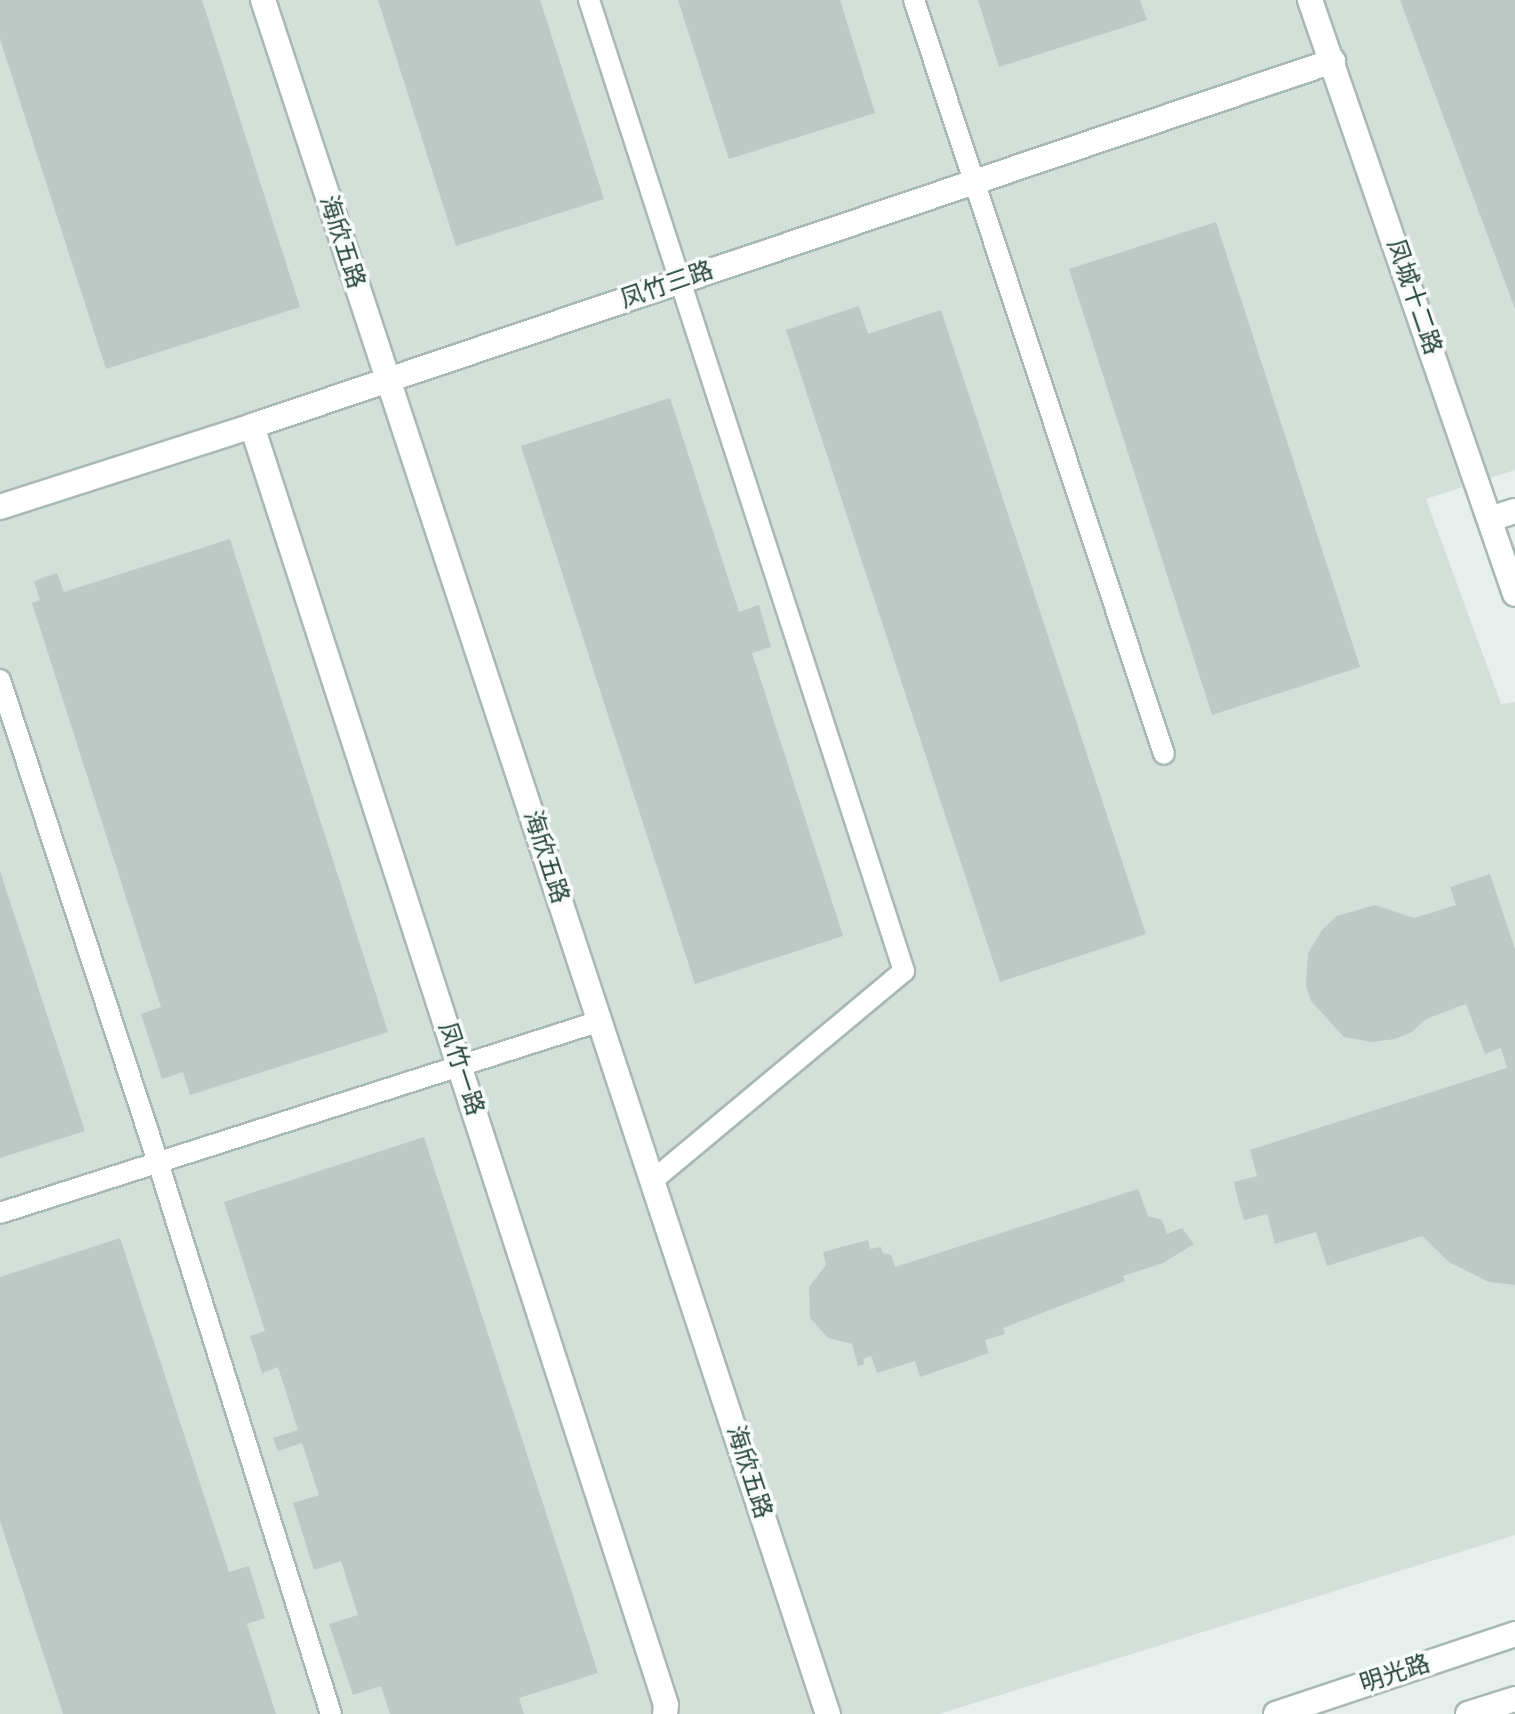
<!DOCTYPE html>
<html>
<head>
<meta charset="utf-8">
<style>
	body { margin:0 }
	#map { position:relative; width:1515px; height:1714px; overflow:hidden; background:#e6efeb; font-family:"Varela Round","Noto Sans SC",sans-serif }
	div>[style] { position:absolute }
	.built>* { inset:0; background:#d4dfda }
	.building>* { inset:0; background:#bbcac4 }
	.roads { filter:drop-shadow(2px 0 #a8b8b2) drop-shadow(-2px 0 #a8b8b2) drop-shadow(0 2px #a8b8b2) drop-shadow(0 -2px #a8b8b2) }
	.service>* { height:20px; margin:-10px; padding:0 10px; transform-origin:10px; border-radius:10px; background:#fff }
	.minor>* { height:24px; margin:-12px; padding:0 12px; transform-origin:12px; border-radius:12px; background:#fff }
	.secondary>* { height:24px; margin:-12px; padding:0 12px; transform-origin:12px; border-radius:12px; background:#fff }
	span { translate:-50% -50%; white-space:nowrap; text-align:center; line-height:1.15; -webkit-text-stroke:7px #f7fbf9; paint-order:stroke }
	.street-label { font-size:24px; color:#24423a }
</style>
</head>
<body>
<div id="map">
	<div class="built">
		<i style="clip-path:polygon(0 0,1515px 0,1515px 470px,1426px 499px,1501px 704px,1515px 702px,1515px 1535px,939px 1714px,0 1714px)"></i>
	</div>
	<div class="building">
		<i style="clip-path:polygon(0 0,202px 0,300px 307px,106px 369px,0 39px)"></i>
		<i style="clip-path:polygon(378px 0,540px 0,604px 199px,456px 246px)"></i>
		<i style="clip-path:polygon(678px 0,840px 0,875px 113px,729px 159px)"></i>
		<i style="clip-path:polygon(978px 0,1140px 0,1147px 20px,999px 67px)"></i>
		<i style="clip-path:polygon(1400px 0,1515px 0,1515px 309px)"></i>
		<i style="clip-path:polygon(1216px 222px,1360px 667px,1212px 715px,1069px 269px)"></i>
		<i style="clip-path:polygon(859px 306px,868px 334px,941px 310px,1146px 934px,1000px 982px,786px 330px)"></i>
		<i style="clip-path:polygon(670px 398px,739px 612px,759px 605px,771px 647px,752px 653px,843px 936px,695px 984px,521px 446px)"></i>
		<i style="clip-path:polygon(230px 539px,388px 1032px,190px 1095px,183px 1072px,162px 1079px,141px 1014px,161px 1007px,32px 603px,40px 600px,34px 581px,57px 573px,64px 592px)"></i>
		<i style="clip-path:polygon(0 871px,85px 1131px,0 1158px)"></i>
		<i style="clip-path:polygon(1490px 874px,1515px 949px,1515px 1285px,1489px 1282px,1449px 1262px,1422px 1236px,1327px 1266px,1316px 1232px,1275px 1244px,1267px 1214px,1244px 1220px,1238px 1200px,1234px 1182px,1257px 1176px,1250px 1150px,1507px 1068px,1501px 1048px,1485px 1054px,1466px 1004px,1426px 1019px,1412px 1032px,1395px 1039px,1372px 1042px,1344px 1037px,1311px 1001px,1306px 986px,1308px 953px,1322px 930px,1337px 916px,1375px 905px,1414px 918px,1456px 905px,1450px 887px)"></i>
		<i style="clip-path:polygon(424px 1137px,598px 1673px,519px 1698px,524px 1714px,390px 1714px,381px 1686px,353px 1695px,329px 1624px,358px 1615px,341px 1561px,314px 1570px,293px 1503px,319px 1495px,302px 1443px,278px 1451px,273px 1438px,298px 1430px,278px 1367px,262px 1373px,250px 1336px,265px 1331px,224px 1202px)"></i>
		<i style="clip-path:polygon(1138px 1189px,1148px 1216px,1162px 1220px,1167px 1234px,1182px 1228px,1194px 1244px,1163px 1263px,1123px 1276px,1125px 1281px,1003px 1328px,1005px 1334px,985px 1340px,989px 1353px,920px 1377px,915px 1361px,877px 1373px,871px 1356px,863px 1359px,864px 1364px,858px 1366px,852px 1344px,828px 1338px,810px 1318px,809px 1287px,826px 1265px,823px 1252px,868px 1240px,870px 1249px,881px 1247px,883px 1253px,891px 1255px,895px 1267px)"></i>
		<i style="clip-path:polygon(120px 1238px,229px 1572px,249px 1566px,265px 1618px,247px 1624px,276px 1714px,63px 1714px,0 1521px,0 1277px)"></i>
	</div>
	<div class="roads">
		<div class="service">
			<i style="left:589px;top:0;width:1021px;rotate:72.03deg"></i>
			<i style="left:904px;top:971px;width:327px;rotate:140.2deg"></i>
			<i style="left:914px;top:0;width:794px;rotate:71.66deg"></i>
			<i style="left:0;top:680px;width:507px;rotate:71.85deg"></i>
			<i style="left:158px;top:1162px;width:578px;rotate:72.6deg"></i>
			<i style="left:0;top:1213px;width:630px;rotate:-17.74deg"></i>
		</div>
		<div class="minor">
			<i style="left:263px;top:0;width:1805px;rotate:71.76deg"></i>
			<i style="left:1310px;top:0;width:628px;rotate:70.96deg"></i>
			<i style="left:252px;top:426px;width:1344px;rotate:72.06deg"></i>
			<i style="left:666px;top:1705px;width:9px;rotate:96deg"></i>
			<i style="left:0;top:507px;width:265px;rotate:-17.8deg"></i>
			<i style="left:252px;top:426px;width:1141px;rotate:-18.66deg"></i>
			<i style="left:1490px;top:519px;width:26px;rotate:-18deg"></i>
		</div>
		<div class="secondary">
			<i style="left:1276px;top:1714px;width:252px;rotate:-18.5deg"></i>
			<i style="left:1468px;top:1714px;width:49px;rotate:-17.7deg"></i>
		</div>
	</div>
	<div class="street-label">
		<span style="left:342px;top:242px;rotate:72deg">海欣五路</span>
		<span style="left:667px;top:285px;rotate:-19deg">凤竹三路</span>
		<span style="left:1414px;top:297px;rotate:71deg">凤城十二路</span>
		<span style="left:546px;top:857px;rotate:72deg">海欣五路</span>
		<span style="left:461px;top:1069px;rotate:72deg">凤竹一路</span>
		<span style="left:749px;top:1472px;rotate:72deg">海欣五路</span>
		<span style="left:1395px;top:1674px;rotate:-18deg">明光路</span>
	</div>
</div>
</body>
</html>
